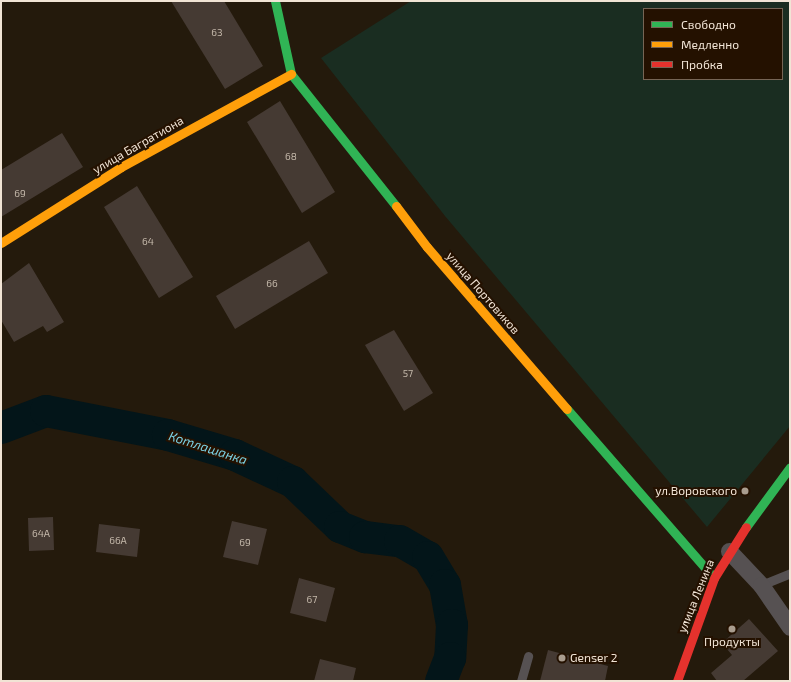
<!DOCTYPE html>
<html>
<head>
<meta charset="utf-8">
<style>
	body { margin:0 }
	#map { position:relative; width:791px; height:682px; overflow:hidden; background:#241a0c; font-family:"Exo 2",sans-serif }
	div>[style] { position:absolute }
	.green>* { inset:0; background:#1a2d21 }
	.river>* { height:32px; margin:-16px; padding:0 16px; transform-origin:16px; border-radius:16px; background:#031519 }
	.building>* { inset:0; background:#453a33 }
	.lane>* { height:9px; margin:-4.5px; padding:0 4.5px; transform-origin:4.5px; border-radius:4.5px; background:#565152 }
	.street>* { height:17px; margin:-8.5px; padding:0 8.5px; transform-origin:8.5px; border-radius:8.5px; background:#565152 }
	.fast>* { height:9px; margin:-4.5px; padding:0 4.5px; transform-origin:4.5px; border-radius:4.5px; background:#30b455 }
	.slow>* { height:9px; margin:-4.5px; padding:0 4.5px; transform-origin:4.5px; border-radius:4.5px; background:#ff9f0a }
	.jam>* { height:9px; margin:-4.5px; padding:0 4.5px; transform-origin:4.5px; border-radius:4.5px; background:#e5322d }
	.dots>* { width:11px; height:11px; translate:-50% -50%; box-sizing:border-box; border:2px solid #241100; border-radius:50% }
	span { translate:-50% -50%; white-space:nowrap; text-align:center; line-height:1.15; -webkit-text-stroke:4px #241100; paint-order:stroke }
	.number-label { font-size:10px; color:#c6baac }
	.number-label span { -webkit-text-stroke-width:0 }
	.street-label { font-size:12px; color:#f1e4d5 }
	.poi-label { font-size:12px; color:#f1e4d5 }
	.right { translate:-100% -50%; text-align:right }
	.left { translate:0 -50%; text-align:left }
	.water-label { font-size:13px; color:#7cd3e5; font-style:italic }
	.frame { position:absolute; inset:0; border:2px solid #f1e4d5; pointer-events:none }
	.legend { position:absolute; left:643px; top:8px; width:140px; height:72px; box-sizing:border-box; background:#241100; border:1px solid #766555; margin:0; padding:5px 7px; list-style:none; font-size:12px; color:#f1e4d5 }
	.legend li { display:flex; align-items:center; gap:8px; height:20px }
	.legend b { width:20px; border:1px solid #766555 }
</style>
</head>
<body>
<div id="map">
	<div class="green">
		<i style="clip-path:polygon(evenodd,411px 1px,790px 1px,790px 426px,707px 527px,445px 216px,321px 58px,411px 1px,644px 9px,782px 9px,782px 79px,644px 79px,644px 9px)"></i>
	</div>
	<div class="river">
		<i style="left:1px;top:428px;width:48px;rotate:-20.7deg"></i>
		<i style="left:46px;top:411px;width:124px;rotate:11.1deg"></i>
		<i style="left:168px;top:435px;width:70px;rotate:16.6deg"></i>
		<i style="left:235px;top:455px;width:64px;rotate:25deg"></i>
		<i style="left:293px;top:482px;width:65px;rotate:43.8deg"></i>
		<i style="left:340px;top:527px;width:27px;rotate:22deg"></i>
		<i style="left:365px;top:537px;width:35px;rotate:7deg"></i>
		<i style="left:400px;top:541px;width:32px;rotate:30deg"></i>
		<i style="left:428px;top:557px;width:33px;rotate:59deg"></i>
		<i style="left:445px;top:585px;width:41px;rotate:80.1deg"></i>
		<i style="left:452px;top:625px;width:33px;rotate:93deg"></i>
		<i style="left:450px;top:658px;width:25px;rotate:111deg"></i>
	</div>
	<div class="building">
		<i style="clip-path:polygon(171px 1px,224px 1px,263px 66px,225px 89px)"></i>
		<i style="clip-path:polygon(280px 101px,335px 192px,302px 213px,247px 122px)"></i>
		<i style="clip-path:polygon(62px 133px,83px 167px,1px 217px,1px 170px)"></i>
		<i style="clip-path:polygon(137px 186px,193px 277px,159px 298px,104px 207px)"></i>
		<i style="clip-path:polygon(309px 241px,328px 273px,235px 329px,216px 296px)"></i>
		<i style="clip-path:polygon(29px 263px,64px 322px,47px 332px,43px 326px,14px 342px,1px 320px,1px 284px)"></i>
		<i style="clip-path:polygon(394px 330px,433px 393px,404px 411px,365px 345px)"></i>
		<i style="clip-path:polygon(53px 517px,54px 550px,29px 551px,28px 518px)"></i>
		<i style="clip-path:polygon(232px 521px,267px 529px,258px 565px,223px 557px)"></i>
		<i style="clip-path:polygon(99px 524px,140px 529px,137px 557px,96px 552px)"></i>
		<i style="clip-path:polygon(299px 578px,335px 588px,326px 622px,290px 613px)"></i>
		<i style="clip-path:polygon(749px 619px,778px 651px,743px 681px,717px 681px,711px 673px,732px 655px,722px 643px)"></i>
		<i style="clip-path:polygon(548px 650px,608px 666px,605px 681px,540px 681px)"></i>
		<i style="clip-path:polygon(320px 659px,356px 668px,353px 681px,314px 681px)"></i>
	</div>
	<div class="lane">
		<i style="left:761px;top:585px;width:31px;rotate:-22deg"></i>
		<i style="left:521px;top:681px;width:26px;rotate:-74deg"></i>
	</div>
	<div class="street">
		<i style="left:729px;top:551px;width:47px;rotate:46.7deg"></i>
		<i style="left:761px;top:585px;width:51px;rotate:55.4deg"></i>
	</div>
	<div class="fast">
		<i style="left:275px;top:1px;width:75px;rotate:77.6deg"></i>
		<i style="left:291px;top:74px;width:169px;rotate:51.5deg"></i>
		<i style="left:567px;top:409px;width:224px;rotate:49deg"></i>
		<i style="left:746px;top:527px;width:74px;rotate:-53.7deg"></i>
	</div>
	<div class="slow">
		<i style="left:396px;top:206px;width:51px;rotate:52.9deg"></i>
		<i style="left:427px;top:247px;width:214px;rotate:49.2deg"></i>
		<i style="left:1px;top:243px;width:142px;rotate:-32.3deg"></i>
		<i style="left:121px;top:167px;width:194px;rotate:-28.7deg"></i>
	</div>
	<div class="jam">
		<i style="left:677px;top:681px;width:109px;rotate:-70.2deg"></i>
		<i style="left:714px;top:578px;width:60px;rotate:-57.9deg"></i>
	</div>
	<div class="dots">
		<i style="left:745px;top:491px;background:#a99d8f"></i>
		<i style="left:732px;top:629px;background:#a99d8f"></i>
		<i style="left:562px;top:658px;background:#a99d8f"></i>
	</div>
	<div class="number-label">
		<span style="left:217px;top:33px">63</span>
		<span style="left:291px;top:157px">68</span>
		<span style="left:20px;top:194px">69</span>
		<span style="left:148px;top:242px">64</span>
		<span style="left:272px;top:284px">66</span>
		<span style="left:408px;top:374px">57</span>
		<span style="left:41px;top:534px">64А</span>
		<span style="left:118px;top:541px">66А</span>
		<span style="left:245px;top:543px">69</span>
		<span style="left:312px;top:600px">67</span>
	</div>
	<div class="street-label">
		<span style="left:138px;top:145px;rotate:-30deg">улица Багратиона</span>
		<span style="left:483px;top:293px;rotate:49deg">улица Портовиков</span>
		<span style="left:696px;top:596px;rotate:-68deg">улица Ленина</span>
	</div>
	<div class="poi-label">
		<span class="right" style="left:737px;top:491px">ул.Воровского</span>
		<span style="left:732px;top:642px">Продукты</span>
		<span class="left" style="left:570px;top:658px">Genser 2</span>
	</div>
	<div class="water-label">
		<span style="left:208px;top:448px;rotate:18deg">Котлашанка</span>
	</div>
	<div class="frame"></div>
	<ul class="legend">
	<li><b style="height:5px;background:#30b455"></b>Свободно</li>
	<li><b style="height:5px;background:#ff9f0a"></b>Медленно</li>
	<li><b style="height:5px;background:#e5322d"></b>Пробка</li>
	</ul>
</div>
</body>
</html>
